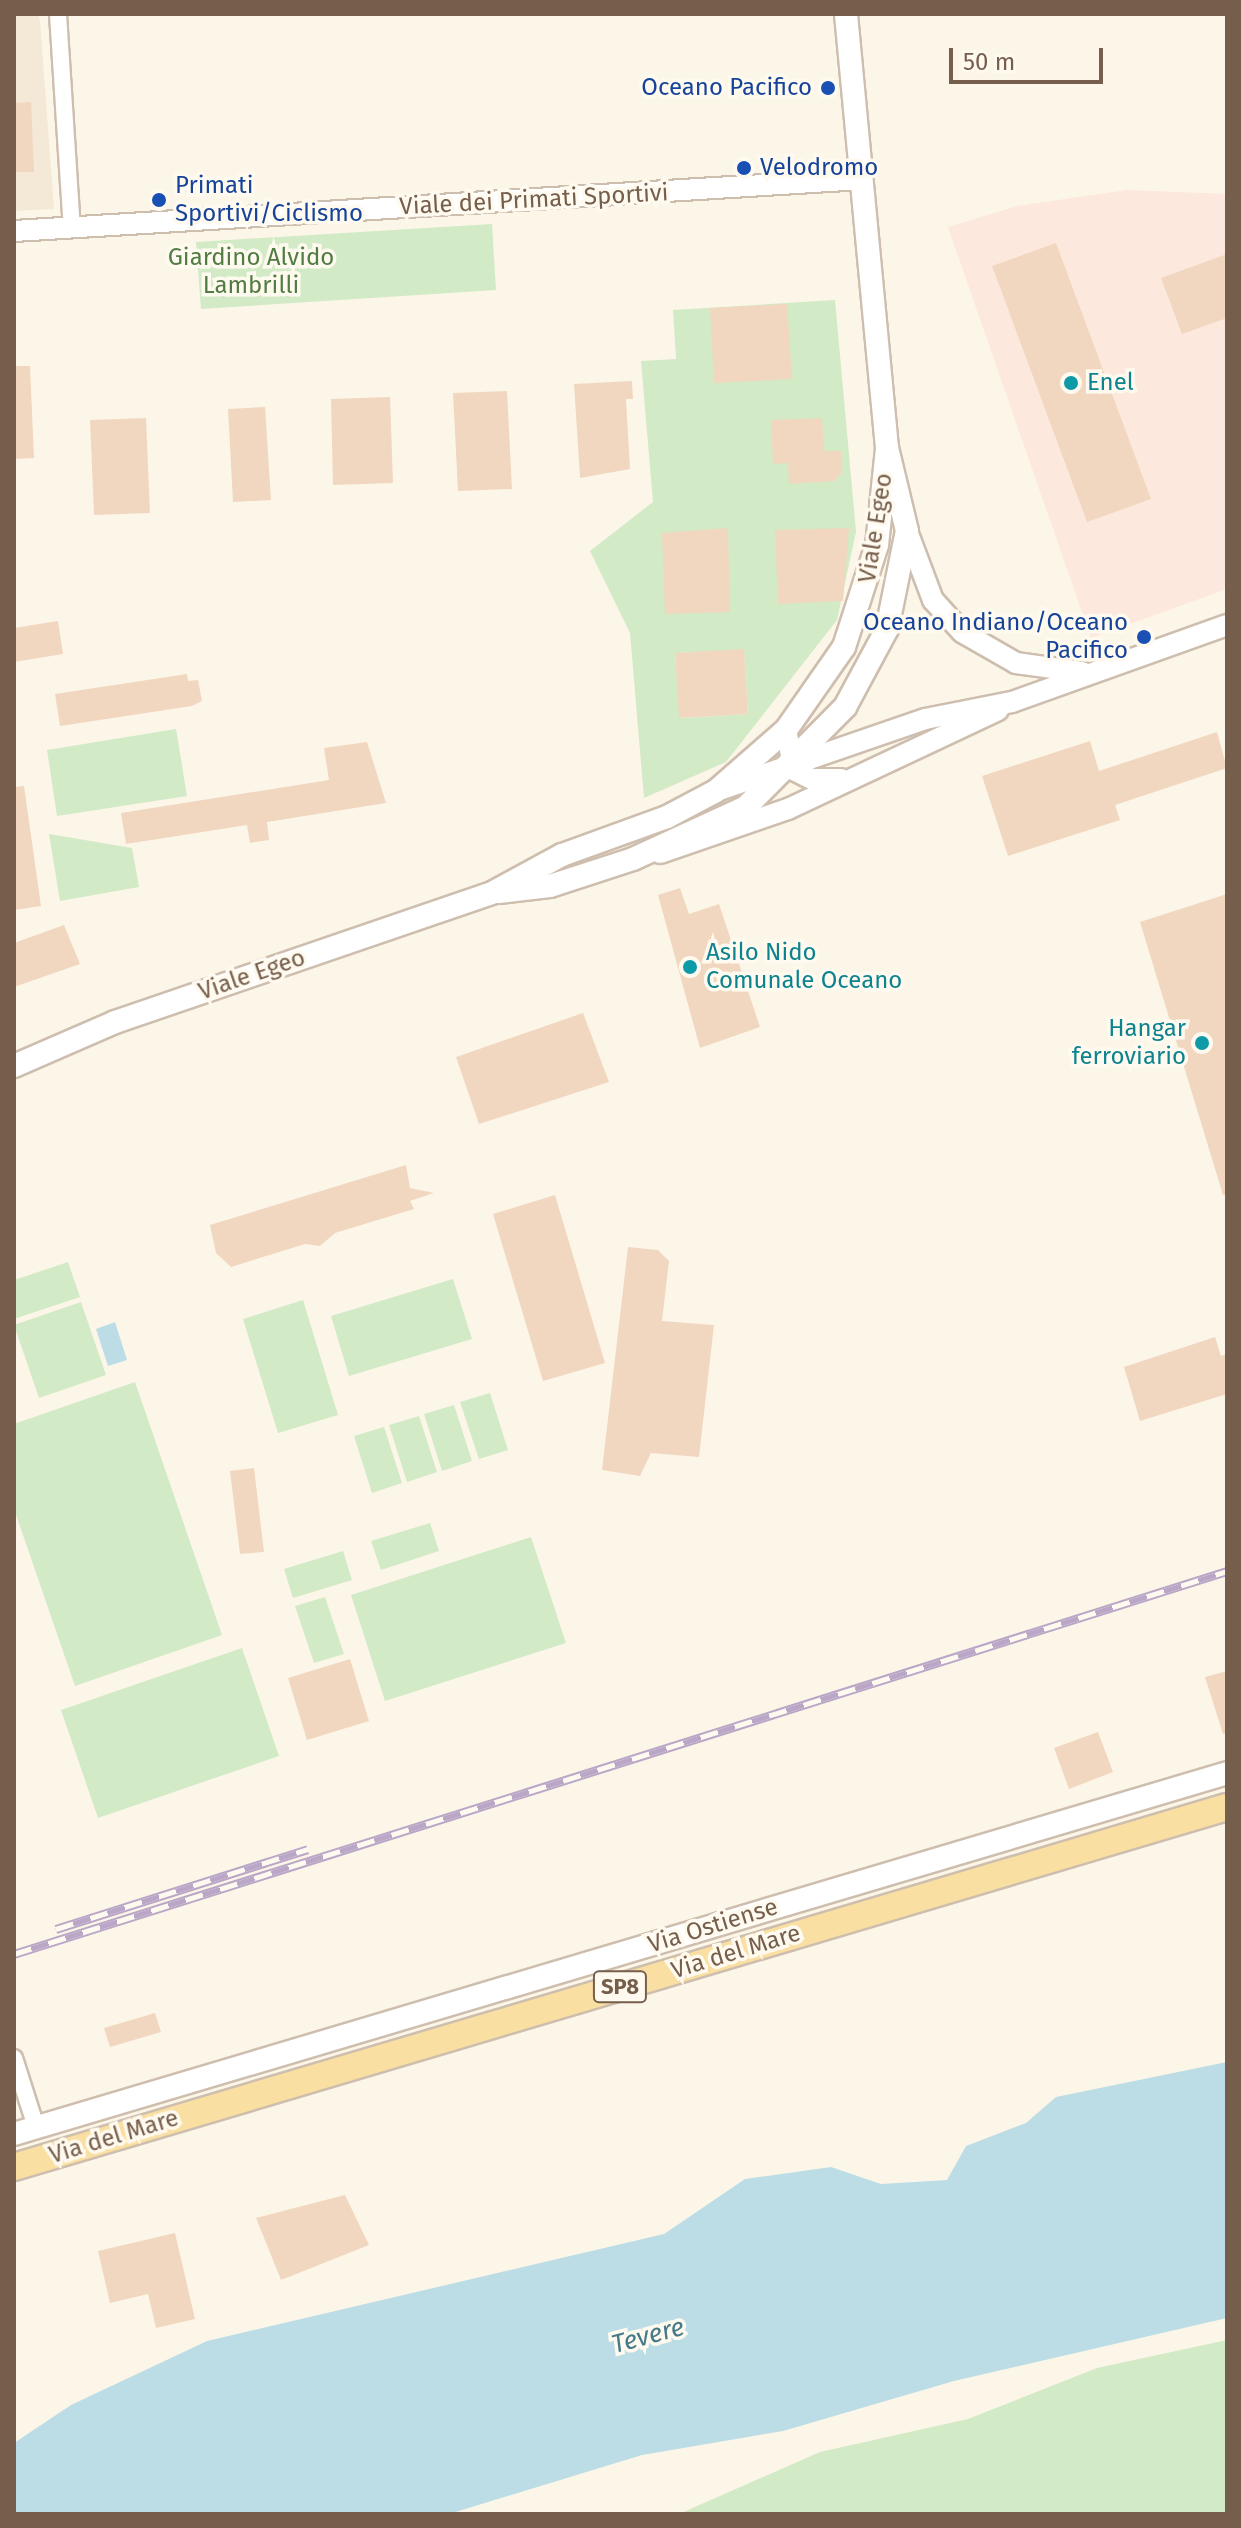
<!DOCTYPE html>
<html>
<head>
<meta charset="utf-8">
<style>
	body { margin:0 }
	#map { position:relative; width:1241px; height:2528px; overflow:hidden; background:#fcf6e8; font-family:"Fira Sans",sans-serif }
	div>[style] { position:absolute }
	.residential>* { inset:0; background:#f4e8d7 }
	.commercial>* { inset:0; background:#fce8dc }
	.green>* { inset:0; background:#d2eac6 }
	.water>* { inset:0; background:#bcdde6 }
	.building>* { inset:0; background:#f1d7c0 }
	.roads { filter:drop-shadow(2px 0 #cebeae) drop-shadow(-2px 0 #cebeae) drop-shadow(0 2px #cebeae) drop-shadow(0 -2px #cebeae) }
	.minor>* { height:16px; margin:-8px; padding:0 8px; transform-origin:8px; border-radius:8px; background:#fff }
	.tertiary>* { height:20px; margin:-10px; padding:0 10px; transform-origin:10px; border-radius:10px; background:#fff }
	.secondary>* { height:22px; margin:-11px; padding:0 11px; transform-origin:11px; border-radius:11px; background:#fff }
	.primary>* { height:26px; margin:-13px; padding:0 13px; transform-origin:13px; border-radius:13px; background:#f9dfa2 }
	.rail>* { height:9px; margin-top:-4.5px; transform-origin:0; background:repeating-linear-gradient(90deg,#fffaef 0 18px,#baa6c7 0 36px); box-sizing:border-box; border-block:2px solid #baa6c7 }
	.dots>* { width:22px; height:22px; translate:-50% -50%; box-sizing:border-box; border:4px solid #fffaef; border-radius:50% }
	span { translate:-50% -50%; white-space:nowrap; text-align:center; line-height:1.15; -webkit-text-stroke:7px #fffaef; paint-order:stroke }
	.shield-label span { padding:2px 6px; background:#fffaef; border:2px solid; border-radius:6px; -webkit-text-stroke-width:0 }
	.shield-label { font-size:22px; color:#765e4c; font-weight:700 }
	.transit-label { font-size:24px; color:#164399 }
	.right { translate:-100% -50%; text-align:right }
	.left { translate:0 -50%; text-align:left }
	.street-label { font-size:24px; color:#765e4c }
	.park-label { font-size:24px; color:#517c43 }
	.culture-label { font-size:24px; color:#0d838f }
	.water-label { font-size:26px; color:#467a8a; font-style:italic }
	.frame { position:absolute; inset:0; border:16px solid #765e4c; pointer-events:none }
	.scale { position:absolute; left:949px; top:48px; width:154px; height:36px; box-sizing:border-box; border:4px solid #765e4c; border-top:0; padding-left:10px; font-size:24px; line-height:28px; white-space:nowrap; color:#765e4c; -webkit-text-stroke:6px #fffaef; paint-order:stroke }
</style>
</head>
<body>
<div id="map">
	<div class="residential">
		<i style="clip-path:polygon(14px 14px,38px 14px,40px 21px,54px 209px,14px 211px)"></i>
	</div>
	<div class="commercial">
		<i style="clip-path:polygon(1127px 190px,1227px 194px,1227px 589px,1091px 638px,948px 227px,1017px 206px)"></i>
	</div>
	<div class="green">
		<i style="clip-path:polygon(492px 224px,496px 290px,201px 309px,196px 242px)"></i>
		<i style="clip-path:polygon(evenodd,835px 300px,856px 532px,837px 620px,726px 762px,644px 798px,630px 633px,590px 551px,653px 502px,641px 361px,676px 359px,673px 310px,835px 300px,744px 650px,748px 714px,680px 718px,675px 653px,744px 650px)"></i>
		<i style="clip-path:polygon(176px 729px,187px 796px,57px 816px,47px 750px)"></i>
		<i style="clip-path:polygon(49px 834px,132px 848px,139px 887px,60px 901px)"></i>
		<i style="clip-path:polygon(68px 1262px,80px 1297px,14px 1319px,14px 1280px)"></i>
		<i style="clip-path:polygon(453px 1279px,472px 1339px,349px 1376px,331px 1316px)"></i>
		<i style="clip-path:polygon(303px 1300px,338px 1415px,278px 1433px,243px 1319px)"></i>
		<i style="clip-path:polygon(81px 1302px,106px 1375px,39px 1398px,14px 1325px)"></i>
		<i style="clip-path:polygon(135px 1382px,222px 1635px,75px 1686px,14px 1509px,14px 1424px)"></i>
		<i style="clip-path:polygon(490px 1393px,508px 1450px,479px 1459px,460px 1402px)"></i>
		<i style="clip-path:polygon(454px 1405px,472px 1461px,442px 1471px,424px 1414px)"></i>
		<i style="clip-path:polygon(419px 1416px,437px 1472px,407px 1482px,389px 1425px)"></i>
		<i style="clip-path:polygon(384px 1427px,402px 1483px,372px 1493px,354px 1436px)"></i>
		<i style="clip-path:polygon(430px 1523px,439px 1551px,381px 1570px,371px 1541px)"></i>
		<i style="clip-path:polygon(531px 1537px,566px 1643px,385px 1701px,351px 1595px)"></i>
		<i style="clip-path:polygon(343px 1551px,352px 1580px,293px 1598px,284px 1569px)"></i>
		<i style="clip-path:polygon(325px 1597px,344px 1654px,314px 1663px,295px 1606px)"></i>
		<i style="clip-path:polygon(242px 1648px,279px 1756px,98px 1818px,61px 1710px)"></i>
		<i style="clip-path:polygon(1227px 2340px,1227px 2514px,679px 2514px,820px 2452px,968px 2419px,1097px 2368px)"></i>
	</div>
	<div class="water">
		<i style="clip-path:polygon(115px 1322px,127px 1360px,108px 1366px,96px 1329px)"></i>
		<i style="clip-path:polygon(1227px 2062px,1227px 2318px,954px 2381px,783px 2431px,642px 2455px,449px 2514px,14px 2514px,14px 2443px,71px 2405px,207px 2341px,664px 2234px,745px 2179px,831px 2167px,881px 2184px,947px 2180px,966px 2146px,1026px 2123px,1056px 2097px)"></i>
	</div>
	<div class="building">
		<i style="clip-path:polygon(31px 102px,34px 172px,14px 172px,14px 103px)"></i>
		<i style="clip-path:polygon(1056px 243px,1151px 499px,1087px 522px,992px 266px)"></i>
		<i style="clip-path:polygon(1227px 254px,1227px 318px,1182px 334px,1161px 278px)"></i>
		<i style="clip-path:polygon(787px 304px,792px 379px,714px 383px,710px 308px)"></i>
		<i style="clip-path:polygon(14px 366px,30px 366px,34px 458px,14px 459px)"></i>
		<i style="clip-path:polygon(632px 381px,633px 399px,626px 399px,630px 469px,580px 478px,574px 384px)"></i>
		<i style="clip-path:polygon(507px 391px,512px 489px,458px 491px,453px 393px)"></i>
		<i style="clip-path:polygon(390px 397px,393px 483px,333px 485px,331px 399px)"></i>
		<i style="clip-path:polygon(265px 407px,271px 500px,233px 502px,228px 409px)"></i>
		<i style="clip-path:polygon(146px 418px,150px 513px,94px 515px,90px 420px)"></i>
		<i style="clip-path:polygon(822px 418px,824px 451px,841px 451px,842px 473px,834px 481px,789px 484px,788px 463px,773px 464px,771px 420px)"></i>
		<i style="clip-path:polygon(728px 528px,730px 612px,665px 614px,662px 533px)"></i>
		<i style="clip-path:polygon(849px 528px,843px 601px,778px 604px,775px 530px)"></i>
		<i style="clip-path:polygon(58px 621px,63px 654px,14px 662px,14px 628px)"></i>
		<i style="clip-path:polygon(744px 649px,748px 714px,679px 718px,675px 653px)"></i>
		<i style="clip-path:polygon(187px 674px,188px 681px,198px 680px,202px 701px,192px 706px,60px 726px,55px 694px)"></i>
		<i style="clip-path:polygon(1217px 732px,1227px 768px,1115px 805px,1120px 820px,1008px 856px,982px 776px,1090px 741px,1099px 771px)"></i>
		<i style="clip-path:polygon(367px 742px,386px 803px,267px 822px,269px 840px,250px 843px,247px 825px,126px 844px,121px 813px,329px 780px,324px 748px)"></i>
		<i style="clip-path:polygon(24px 786px,41px 906px,14px 910px,14px 787px)"></i>
		<i style="clip-path:polygon(680px 888px,689px 914px,719px 904px,760px 1027px,700px 1048px,658px 895px)"></i>
		<i style="clip-path:polygon(1227px 894px,1227px 1195px,1223px 1195px,1140px 922px)"></i>
		<i style="clip-path:polygon(64px 925px,80px 964px,14px 987px,14px 943px)"></i>
		<i style="clip-path:polygon(583px 1013px,609px 1082px,479px 1124px,456px 1057px)"></i>
		<i style="clip-path:polygon(406px 1165px,410px 1188px,434px 1193px,410px 1201px,414px 1209px,335px 1233px,320px 1246px,305px 1244px,231px 1267px,216px 1253px,210px 1225px)"></i>
		<i style="clip-path:polygon(555px 1195px,605px 1363px,543px 1381px,493px 1214px)"></i>
		<i style="clip-path:polygon(628px 1247px,658px 1250px,669px 1261px,662px 1321px,714px 1325px,699px 1457px,651px 1453px,640px 1476px,602px 1470px)"></i>
		<i style="clip-path:polygon(1215px 1337px,1221px 1356px,1227px 1354px,1227px 1394px,1140px 1421px,1124px 1367px)"></i>
		<i style="clip-path:polygon(254px 1468px,264px 1552px,240px 1554px,230px 1471px)"></i>
		<i style="clip-path:polygon(350px 1659px,369px 1721px,307px 1740px,288px 1678px)"></i>
		<i style="clip-path:polygon(1227px 1671px,1227px 1734px,1223px 1734px,1205px 1677px)"></i>
		<i style="clip-path:polygon(1098px 1732px,1113px 1772px,1069px 1789px,1054px 1748px)"></i>
		<i style="clip-path:polygon(155px 2013px,161px 2032px,110px 2047px,104px 2028px)"></i>
		<i style="clip-path:polygon(345px 2195px,369px 2245px,281px 2280px,256px 2218px)"></i>
		<i style="clip-path:polygon(175px 2233px,195px 2319px,156px 2328px,148px 2294px,110px 2303px,98px 2251px)"></i>
	</div>
	<div class="roads">
		<div class="minor">
			<i style="left:58px;top:14px;width:214px;rotate:86.3deg"></i>
			<i style="left:14px;top:2058px;width:72px;rotate:72.3deg"></i>
		</div>
		<div class="tertiary">
			<i style="left:14px;top:231px;width:849px;rotate:-3.51deg"></i>
			<i style="left:907px;top:531px;width:74px;rotate:69.4deg"></i>
			<i style="left:933px;top:600px;width:43px;rotate:47.8deg"></i>
			<i style="left:962px;top:632px;width:62px;rotate:29.9deg"></i>
			<i style="left:1016px;top:663px;width:67px;rotate:7.8deg"></i>
			<i style="left:786px;top:730px;width:41px;rotate:78.7deg"></i>
			<i style="left:794px;top:770px;width:20px;rotate:27deg"></i>
			<i style="left:812px;top:779px;width:29px"></i>
			<i style="left:722px;top:789px;width:215px;rotate:-19deg"></i>
			<i style="left:925px;top:719px;width:89px;rotate:-11.1deg"></i>
			<i style="left:1012px;top:702px;width:228px;rotate:-19.7deg"></i>
			<i style="left:660px;top:853px;width:135px;rotate:-19deg"></i>
			<i style="left:788px;top:809px;width:232px;rotate:-25.2deg"></i>
		</div>
		<div class="secondary">
			<i style="left:499px;top:892px;width:51px;rotate:-6.7deg"></i>
			<i style="left:550px;top:886px;width:87px;rotate:-18deg"></i>
			<i style="left:633px;top:859px;width:124px;rotate:-24.7deg"></i>
			<i style="left:746px;top:807px;width:141px;rotate:-45.3deg"></i>
			<i style="left:845px;top:707px;width:89px;rotate:-61.7deg"></i>
			<i style="left:887px;top:629px;width:100px;rotate:-78.5deg"></i>
			<i style="left:907px;top:531px;width:85px;rotate:-103.5deg"></i>
			<i style="left:887px;top:448px;width:436px;rotate:-95.4deg"></i>
			<i style="left:14px;top:1066px;width:110px;rotate:-23.5deg"></i>
			<i style="left:115px;top:1022px;width:401px;rotate:-18.9deg"></i>
			<i style="left:494px;top:892px;width:77px;rotate:-28.6deg"></i>
			<i style="left:562px;top:855px;width:112px;rotate:-19.9deg"></i>
			<i style="left:667px;top:817px;width:55px;rotate:-28deg"></i>
			<i style="left:716px;top:791px;width:93px;rotate:-41.1deg"></i>
			<i style="left:786px;top:730px;width:101px;rotate:-55.1deg"></i>
			<i style="left:844px;top:647px;width:107px;rotate:-72.1deg"></i>
			<i style="left:877px;top:545px;width:98px;rotate:-84.1deg"></i>
			<i style="left:14px;top:2134px;width:1266px;rotate:-16.57deg"></i>
		</div>
		<div class="primary">
			<i style="left:14px;top:2167px;width:1265px;rotate:-16.53deg"></i>
		</div>
	</div>
	<div class="rail">
		<i style="left:56px;top:1929px;width:264px;rotate:-17.6deg"></i>
		<i style="left:14px;top:1954px;width:1272px;rotate:-17.52deg"></i>
	</div>
	<div class="dots">
		<i style="left:828px;top:88px;background:#1a4fb4"></i>
		<i style="left:744px;top:168px;background:#1a4fb4"></i>
		<i style="left:159px;top:200px;background:#1a4fb4"></i>
		<i style="left:1071px;top:383px;background:#0f9aa8"></i>
		<i style="left:1144px;top:637px;background:#1a4fb4"></i>
		<i style="left:690px;top:967px;background:#0f9aa8"></i>
		<i style="left:1202px;top:1043px;background:#0f9aa8"></i>
	</div>
	<div class="shield-label">
		<span style="left:620px;top:1987px">SP8</span>
	</div>
	<div class="transit-label">
		<span class="right" style="left:812px;top:88px">Oceano Pacifico</span>
		<span class="left" style="left:760px;top:168px">Velodromo</span>
		<span class="left" style="left:175px;top:200px">Primati<br>Sportivi/Ciclismo</span>
		<span class="right" style="left:1128px;top:637px">Oceano Indiano/Oceano<br>Pacifico</span>
	</div>
	<div class="street-label">
		<span style="left:534px;top:200px;rotate:-3deg">Viale dei Primati Sportivi</span>
		<span style="left:876px;top:528px;rotate:-81deg">Viale Egeo</span>
		<span style="left:252px;top:975px;rotate:-19deg">Viale Egeo</span>
		<span style="left:713px;top:1926px;rotate:-17deg">Via Ostiense</span>
		<span style="left:736px;top:1952px;rotate:-17deg">Via del Mare</span>
		<span style="left:114px;top:2137px;rotate:-17deg">Via del Mare</span>
	</div>
	<div class="park-label">
		<span style="left:251px;top:272px">Giardino Alvido<br>Lambrilli</span>
	</div>
	<div class="culture-label">
		<span class="left" style="left:1087px;top:383px">Enel</span>
		<span class="left" style="left:706px;top:967px">Asilo Nido<br>Comunale Oceano</span>
		<span class="right" style="left:1186px;top:1043px">Hangar<br>ferroviario</span>
	</div>
	<div class="water-label">
		<span style="left:648px;top:2336px;rotate:-15deg">Tevere</span>
	</div>
	<div class="frame"></div>
	<div class="scale">50 m</div>
</div>
</body>
</html>
